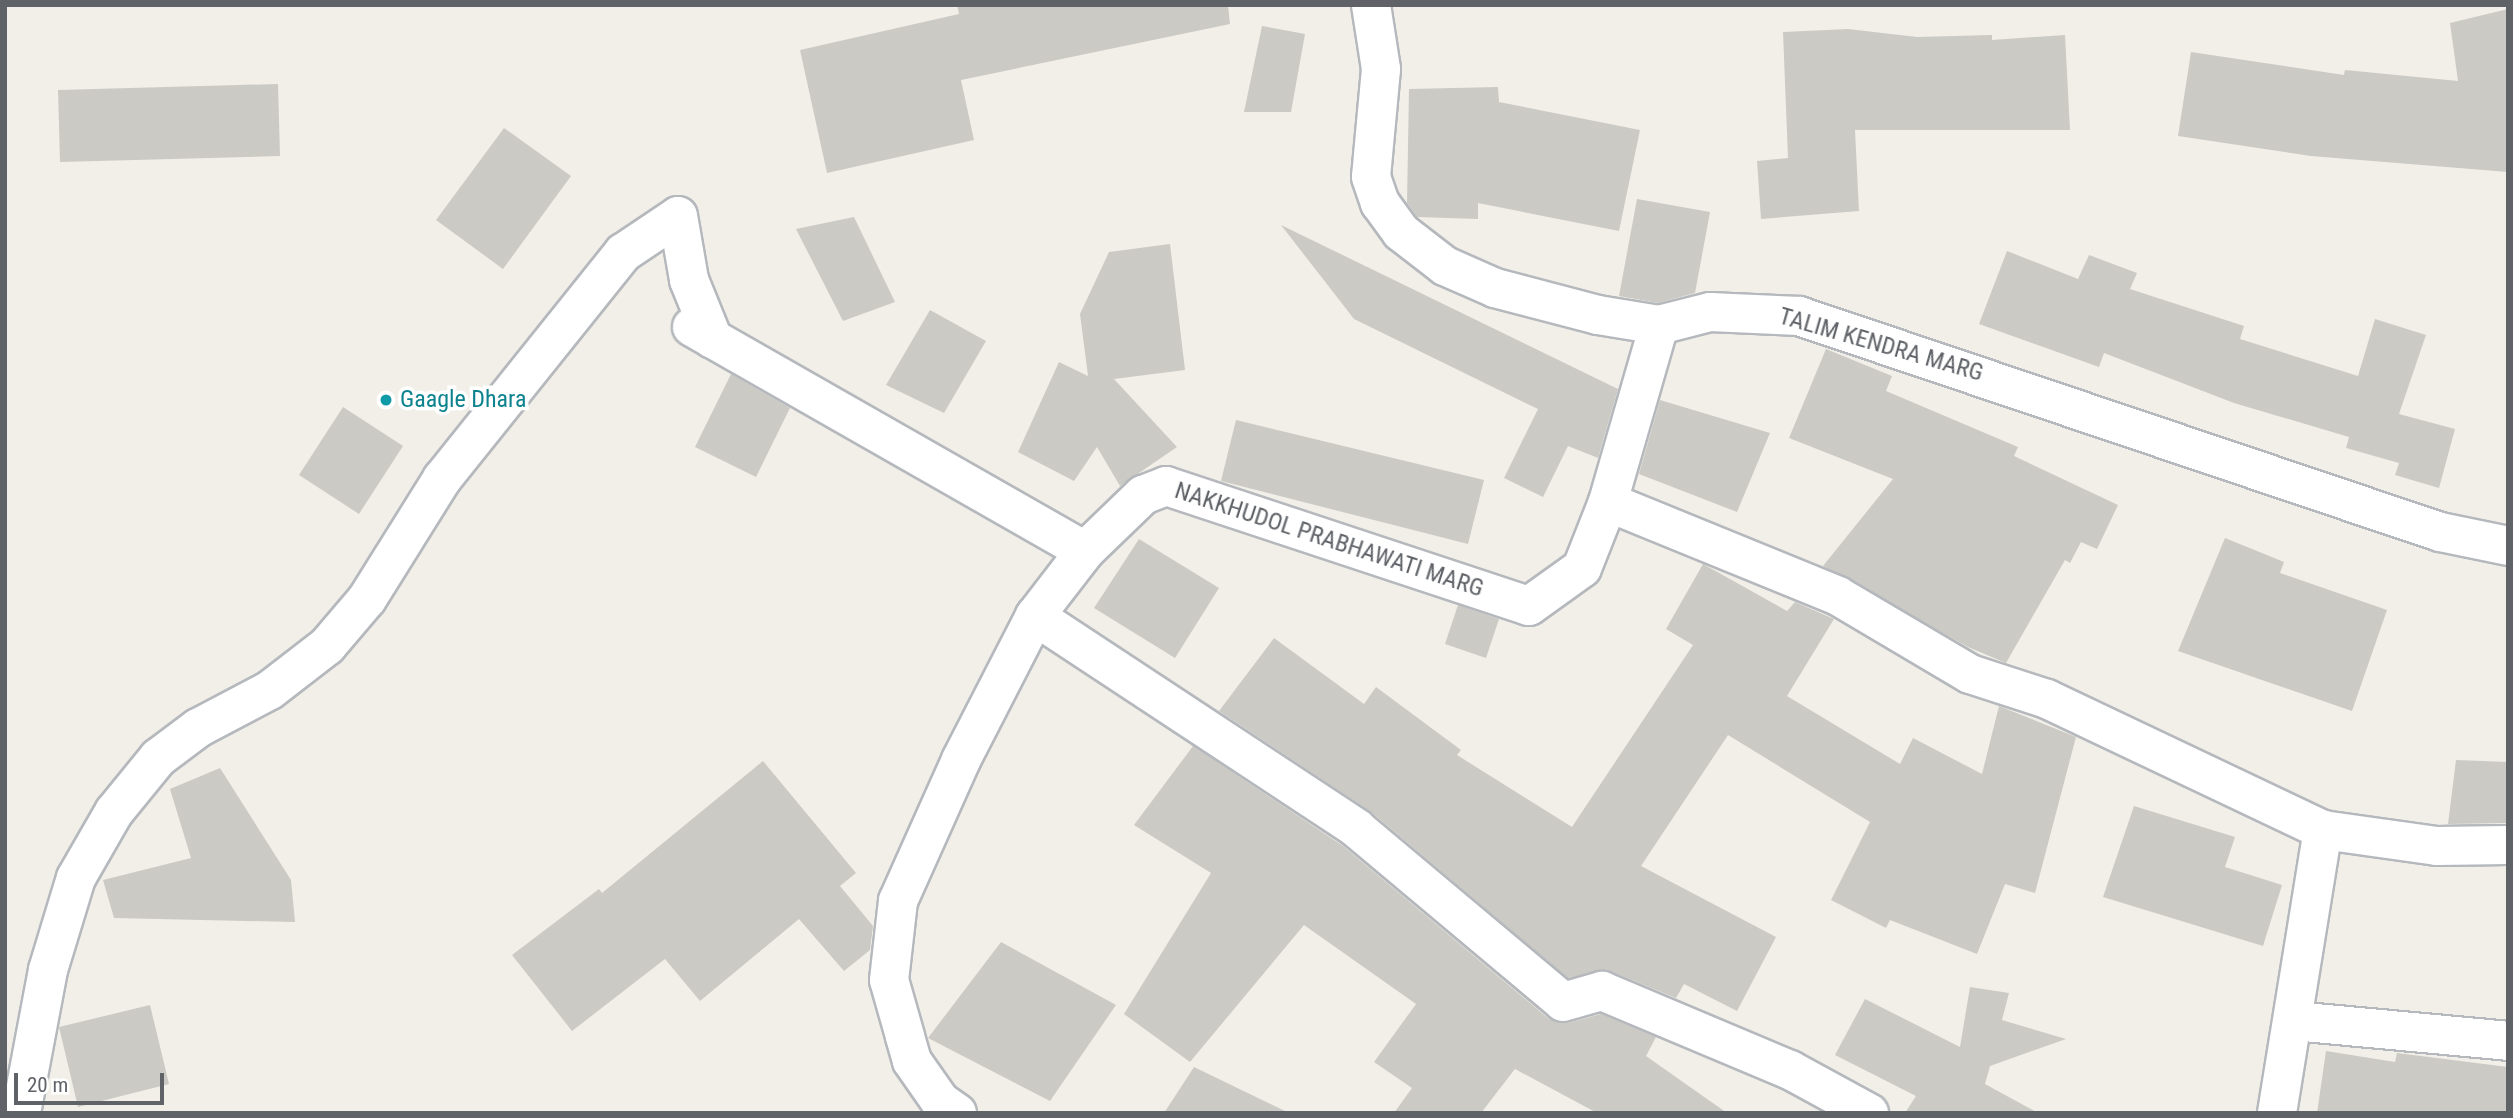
<!DOCTYPE html>
<html>
<head>
<meta charset="utf-8">
<style>
	body { margin:0 }
	#map { position:relative; width:2513px; height:1118px; overflow:hidden; background:#f1efe8; font-family:"Roboto Condensed",sans-serif }
	div>[style] { position:absolute }
	.building>* { inset:0; background:#cccac5 }
	.roads { filter:drop-shadow(2px 0 #b5b8bc) drop-shadow(-2px 0 #b5b8bc) drop-shadow(0 2px #b5b8bc) drop-shadow(0 -2px #b5b8bc) }
	.minor>* { height:38px; margin:-19px; padding:0 19px; transform-origin:19px; border-radius:19px; background:#fff }
	.dots>* { width:19px; height:19px; translate:-50% -50%; box-sizing:border-box; border:4px solid #fff; border-radius:50% }
	span { translate:-50% -50%; white-space:nowrap; text-align:center; line-height:1.15; -webkit-text-stroke:7px #fff; paint-order:stroke }
	.street-label { font-size:24px; color:#5f6368 }
	.culture-label { font-size:24px; color:#0d838f }
	.left { translate:0 -50%; text-align:left }
	.frame { position:absolute; inset:0; border:7px solid #5f6368; pointer-events:none }
	.scale { position:absolute; left:14px; top:1073px; width:150px; height:32px; box-sizing:border-box; border:4px solid #5f6368; border-top:0; padding-left:9px; font-size:21px; line-height:24px; white-space:nowrap; color:#5f6368; -webkit-text-stroke:5px #fff; paint-order:stroke }
</style>
</head>
<body>
<div id="map">
	<div class="building">
		<i style="clip-path:polygon(957px 5px,1228px 5px,1230px 24px,961px 80px,974px 140px,827px 173px,800px 50px,959px 14px)"></i>
		<i style="clip-path:polygon(2508px 9px,2508px 172px,2311px 156px,2178px 136px,2191px 52px,2344px 75px,2345px 70px,2458px 81px,2450px 23px)"></i>
		<i style="clip-path:polygon(1262px 26px,1305px 34px,1291px 112px,1244px 112px)"></i>
		<i style="clip-path:polygon(1848px 29px,1917px 37px,1992px 35px,1992px 40px,2065px 35px,2070px 130px,1855px 130px,1859px 211px,1761px 219px,1757px 161px,1788px 158px,1783px 32px)"></i>
		<i style="clip-path:polygon(278px 84px,280px 156px,60px 162px,58px 90px)"></i>
		<i style="clip-path:polygon(1498px 87px,1499px 102px,1640px 130px,1619px 231px,1478px 203px,1478px 219px,1417px 217px,1407px 203px,1409px 89px)"></i>
		<i style="clip-path:polygon(504px 128px,571px 176px,503px 269px,436px 220px)"></i>
		<i style="clip-path:polygon(1637px 199px,1710px 212px,1695px 293px,1658px 303px,1619px 296px)"></i>
		<i style="clip-path:polygon(854px 217px,895px 302px,843px 321px,796px 229px)"></i>
		<i style="clip-path:polygon(1281px 225px,1618px 389px,1598px 458px,1568px 446px,1543px 497px,1504px 478px,1538px 409px,1354px 319px)"></i>
		<i style="clip-path:polygon(1170px 244px,1185px 370px,1114px 379px,1177px 447px,1120px 486px,1097px 447px,1074px 481px,1018px 452px,1059px 362px,1088px 376px,1080px 314px,1109px 252px)"></i>
		<i style="clip-path:polygon(2007px 251px,2078px 279px,2089px 255px,2137px 273px,2130px 289px,2244px 326px,2240px 339px,2358px 376px,2375px 319px,2426px 335px,2399px 414px,2455px 429px,2439px 488px,2395px 475px,2399px 463px,2346px 448px,2349px 437px,2234px 403px,2104px 353px,2099px 367px,1979px 324px)"></i>
		<i style="clip-path:polygon(930px 310px,986px 341px,944px 413px,886px 385px)"></i>
		<i style="clip-path:polygon(1826px 349px,1892px 376px,1886px 391px,2018px 447px,2014px 456px,2118px 505px,2097px 549px,2081px 542px,2070px 563px,2065px 560px,2006px 663px,1968px 647px,1823px 566px,1893px 479px,1789px 438px)"></i>
		<i style="clip-path:polygon(731px 374px,790px 408px,756px 477px,695px 447px)"></i>
		<i style="clip-path:polygon(1660px 400px,1770px 433px,1737px 512px,1639px 474px)"></i>
		<i style="clip-path:polygon(343px 407px,403px 446px,359px 514px,299px 475px)"></i>
		<i style="clip-path:polygon(1236px 420px,1484px 480px,1468px 544px,1221px 481px)"></i>
		<i style="clip-path:polygon(2225px 538px,2284px 562px,2280px 573px,2387px 610px,2352px 711px,2178px 651px)"></i>
		<i style="clip-path:polygon(1139px 539px,1219px 588px,1175px 658px,1094px 608px)"></i>
		<i style="clip-path:polygon(1703px 564px,1787px 611px,1795px 602px,1834px 619px,1787px 696px,1900px 764px,1913px 738px,1982px 774px,1999px 706px,2076px 737px,2035px 893px,2005px 884px,1977px 954px,1890px 920px,1886px 928px,1831px 900px,1870px 822px,1728px 735px,1641px 866px,1776px 937px,1737px 1011px,1684px 984px,1676px 998px,1610px 971px,1568px 978px,1370px 811px,1219px 711px,1274px 638px,1364px 704px,1376px 687px,1461px 750px,1457px 755px,1572px 827px,1693px 645px,1666px 629px)"></i>
		<i style="clip-path:polygon(1458px 605px,1499px 619px,1486px 658px,1445px 644px)"></i>
		<i style="clip-path:polygon(1193px 746px,1343px 846px,1549px 1019px,1568px 1023px,1601px 1014px,1656px 1037px,1646px 1056px,1727px 1113px,1597px 1113px,1515px 1069px,1481px 1113px,1394px 1113px,1412px 1088px,1374px 1062px,1416px 1004px,1304px 925px,1190px 1062px,1124px 1014px,1211px 873px,1134px 825px)"></i>
		<i style="clip-path:polygon(2456px 760px,2508px 762px,2508px 823px,2448px 824px)"></i>
		<i style="clip-path:polygon(763px 761px,856px 873px,840px 886px,873px 926px,870px 950px,844px 971px,799px 919px,700px 1001px,665px 959px,572px 1031px,512px 955px,599px 889px,602px 893px)"></i>
		<i style="clip-path:polygon(220px 768px,291px 880px,295px 922px,114px 918px,103px 880px,191px 858px,170px 789px)"></i>
		<i style="clip-path:polygon(2134px 806px,2235px 837px,2225px 867px,2282px 885px,2263px 946px,2103px 897px)"></i>
		<i style="clip-path:polygon(1001px 942px,1116px 1005px,1050px 1101px,928px 1038px)"></i>
		<i style="clip-path:polygon(1970px 987px,2009px 993px,2002px 1020px,2066px 1039px,1990px 1066px,1985px 1084px,2038px 1113px,1905px 1113px,1916px 1096px,1835px 1055px,1865px 999px,1960px 1047px)"></i>
		<i style="clip-path:polygon(150px 1005px,169px 1084px,78px 1107px,59px 1027px)"></i>
		<i style="clip-path:polygon(2326px 1051px,2395px 1062px,2397px 1053px,2508px 1067px,2508px 1113px,2317px 1113px)"></i>
		<i style="clip-path:polygon(1194px 1067px,1289px 1113px,1164px 1113px)"></i>
	</div>
	<div class="roads">
		<div class="minor">
			<i style="left:1371px;top:5px;width:65px;rotate:81.1deg"></i>
			<i style="left:1381px;top:69px;width:108px;rotate:95.3deg"></i>
			<i style="left:1371px;top:177px;width:28px;rotate:71deg"></i>
			<i style="left:1380px;top:203px;width:36px;rotate:54deg"></i>
			<i style="left:1401px;top:232px;width:56px;rotate:37.7deg"></i>
			<i style="left:1445px;top:266px;width:55px;rotate:23.7deg"></i>
			<i style="left:1495px;top:288px;width:106px;rotate:14.7deg"></i>
			<i style="left:1598px;top:315px;width:62px;rotate:9.3deg"></i>
			<i style="left:1659px;top:325px;width:53px;rotate:-14.3deg"></i>
			<i style="left:1710px;top:312px;width:89px;rotate:2.6deg"></i>
			<i style="left:1799px;top:316px;width:676px;rotate:18.62deg"></i>
			<i style="left:2440px;top:532px;width:69px;rotate:11.6deg"></i>
			<i style="left:692px;top:327px;width:452px;rotate:29.7deg"></i>
			<i style="left:1608px;top:502px;width:248px;rotate:22.2deg"></i>
			<i style="left:1838px;top:596px;width:153px;rotate:30.6deg"></i>
			<i style="left:1970px;top:674px;width:81px;rotate:18deg"></i>
			<i style="left:2047px;top:699px;width:306px;rotate:25.4deg"></i>
			<i style="left:1035px;top:616px;width:385px;rotate:33.4deg"></i>
			<i style="left:1356px;top:828px;width:270px;rotate:40deg"></i>
			<i style="left:1563px;top:1002px;width:41px;rotate:-15.8deg"></i>
			<i style="left:1602px;top:991px;width:204px;rotate:22.8deg"></i>
			<i style="left:1790px;top:1070px;width:90px;rotate:28.6deg"></i>
			<i style="left:2294px;top:1021px;width:215px;rotate:5.3deg"></i>
			<i style="left:21px;top:1113px;width:146px;rotate:-79.3deg"></i>
			<i style="left:48px;top:970px;width:96px;rotate:-73.1deg"></i>
			<i style="left:76px;top:878px;width:76px;rotate:-60.1deg"></i>
			<i style="left:114px;top:812px;width:70px;rotate:-50.8deg"></i>
			<i style="left:158px;top:758px;width:50px;rotate:-36.9deg"></i>
			<i style="left:198px;top:728px;width:81px;rotate:-27.8deg"></i>
			<i style="left:270px;top:690px;width:72px;rotate:-37.7deg"></i>
			<i style="left:327px;top:646px;width:62px;rotate:-49.6deg"></i>
			<i style="left:367px;top:599px;width:142px;rotate:-58deg"></i>
			<i style="left:442px;top:479px;width:290px;rotate:-51.3deg"></i>
			<i style="left:623px;top:253px;width:66px;rotate:-33.9deg"></i>
			<i style="left:678px;top:216px;width:65px;rotate:80.2deg"></i>
			<i style="left:689px;top:280px;width:64px;rotate:67.9deg"></i>
			<i style="left:957px;top:1113px;width:21px;rotate:-145deg"></i>
			<i style="left:940px;top:1101px;width:49px;rotate:-125deg"></i>
			<i style="left:912px;top:1061px;width:26px;rotate:-106deg"></i>
			<i style="left:905px;top:1036px;width:58px;rotate:-105.9deg"></i>
			<i style="left:889px;top:980px;width:80px;rotate:-83.5deg"></i>
			<i style="left:898px;top:901px;width:154px;rotate:-65.9deg"></i>
			<i style="left:961px;top:760px;width:162px;rotate:-62.8deg"></i>
			<i style="left:1035px;top:616px;width:82px;rotate:-52.4deg"></i>
			<i style="left:1085px;top:551px;width:81px;rotate:-44deg"></i>
			<i style="left:1143px;top:495px;width:25px;rotate:-21deg"></i>
			<i style="left:1166px;top:486px;width:382px;rotate:18.3deg"></i>
			<i style="left:1529px;top:606px;width:65px;rotate:-35.6deg"></i>
			<i style="left:1582px;top:568px;width:71px;rotate:-68.5deg"></i>
			<i style="left:1608px;top:502px;width:184px;rotate:-73.9deg"></i>
			<i style="left:2277px;top:1113px;width:287px;rotate:-80.8deg"></i>
			<i style="left:2323px;top:830px;width:115px;rotate:8deg"></i>
			<i style="left:2437px;top:846px;width:71px;rotate:-0.8deg"></i>
		</div>
	</div>
	<div class="dots">
		<i style="left:386px;top:400px;background:#0f9aa8"></i>
	</div>
	<div class="street-label">
		<span style="left:1881px;top:345px;rotate:16deg">TALIM KENDRA MARG</span>
		<span style="left:1329px;top:540px;rotate:18deg">NAKKHUDOL PRABHAWATI MARG</span>
	</div>
	<div class="culture-label">
		<span class="left" style="left:400px;top:400px">Gaagle Dhara</span>
	</div>
	<div class="frame"></div>
	<div class="scale">20 m</div>
</div>
</body>
</html>
